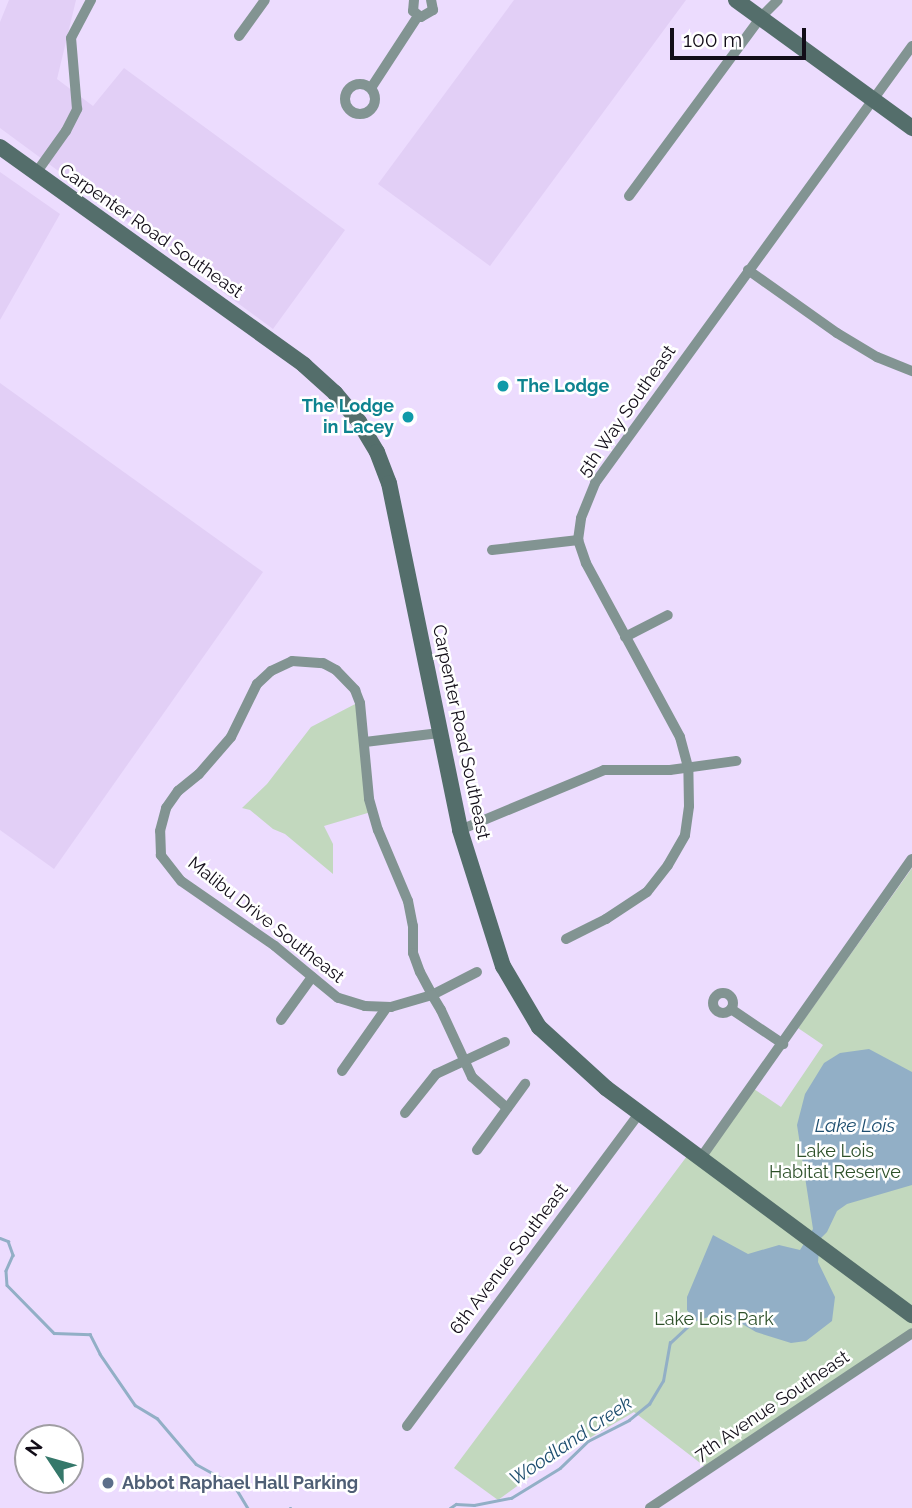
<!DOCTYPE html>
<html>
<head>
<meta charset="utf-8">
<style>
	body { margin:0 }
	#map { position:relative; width:912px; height:1508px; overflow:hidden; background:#ecdcfe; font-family:Raleway,sans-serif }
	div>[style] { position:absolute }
	.built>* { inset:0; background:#e2cff6 }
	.green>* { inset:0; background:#c2d8be }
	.water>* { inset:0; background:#92afc6 }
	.stream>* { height:2.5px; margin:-1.25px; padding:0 1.25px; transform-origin:1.25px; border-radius:1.25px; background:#92afc6 }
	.street>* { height:10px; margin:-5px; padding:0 5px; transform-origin:5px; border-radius:5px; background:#829492 }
	.street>.ring { margin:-5px; padding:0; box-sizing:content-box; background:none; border:10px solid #829492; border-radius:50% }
	.secondary>* { height:16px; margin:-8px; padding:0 8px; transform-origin:8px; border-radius:8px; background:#546e6b }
	.dots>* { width:19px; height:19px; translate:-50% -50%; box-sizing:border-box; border:4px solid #fff; border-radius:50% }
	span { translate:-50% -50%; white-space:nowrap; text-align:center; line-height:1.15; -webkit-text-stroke:5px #fff; paint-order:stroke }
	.street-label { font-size:18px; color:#120d18 }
	.culture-label { font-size:18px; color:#0d838f; font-weight:700 }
	.left { translate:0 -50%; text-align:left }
	.right { translate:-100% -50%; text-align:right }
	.park-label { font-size:18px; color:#2d5029 }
	.service-label { font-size:18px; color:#4e5e75; font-weight:700 }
	.water-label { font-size:19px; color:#1e4e6f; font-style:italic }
	.north { position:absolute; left:14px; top:1424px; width:70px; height:70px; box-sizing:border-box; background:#fff; border:2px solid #a09ea3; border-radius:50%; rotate:306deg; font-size:19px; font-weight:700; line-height:28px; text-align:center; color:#120d18 }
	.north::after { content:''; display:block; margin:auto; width:24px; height:32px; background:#35786a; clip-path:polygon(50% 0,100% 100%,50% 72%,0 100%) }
	.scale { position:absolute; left:670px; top:28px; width:136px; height:32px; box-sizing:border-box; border:4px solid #120d18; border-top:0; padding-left:9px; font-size:21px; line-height:24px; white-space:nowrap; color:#120d18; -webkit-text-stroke:5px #fff; paint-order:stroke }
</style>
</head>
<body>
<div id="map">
	<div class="built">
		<i style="clip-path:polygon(9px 0,76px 0,57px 79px,93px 106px,124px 68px,345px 230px,273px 329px,0 128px,0 22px)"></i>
		<i style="clip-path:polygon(514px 0,686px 0,490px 266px,378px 184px)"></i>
		<i style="clip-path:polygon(0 172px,60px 214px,0 320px)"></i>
		<i style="clip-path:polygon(0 383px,263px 572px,54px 869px,0 830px)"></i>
	</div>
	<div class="green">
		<i style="clip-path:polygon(359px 702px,371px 812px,324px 826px,333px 844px,333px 874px,285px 834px,273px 829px,250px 810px,242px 808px,267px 784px,311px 727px)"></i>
		<i style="clip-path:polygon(912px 868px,912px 1333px,708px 1469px,634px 1412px,557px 1457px,498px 1500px,454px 1468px,690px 1152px,705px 1158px,754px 1089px,781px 1107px,823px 1045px,798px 1028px)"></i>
	</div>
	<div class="water">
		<i style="clip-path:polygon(869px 1049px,912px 1072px,912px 1185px,847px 1204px,837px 1211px,827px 1232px,820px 1239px,818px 1262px,835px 1297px,832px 1321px,806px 1341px,791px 1343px,756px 1332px,723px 1313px,695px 1321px,687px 1310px,687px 1297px,713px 1235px,748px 1254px,779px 1245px,800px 1250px,813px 1229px,797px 1125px,805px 1094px,824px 1063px,840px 1053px)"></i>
	</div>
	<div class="stream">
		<i style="left:0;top:1238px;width:9px;rotate:21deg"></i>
		<i style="left:8px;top:1241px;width:15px;rotate:70deg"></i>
		<i style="left:13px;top:1255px;width:17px;rotate:114deg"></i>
		<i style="left:6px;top:1271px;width:14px;rotate:86deg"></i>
		<i style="left:7px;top:1285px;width:67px;rotate:45.6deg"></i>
		<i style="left:54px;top:1333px;width:36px;rotate:2deg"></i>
		<i style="left:90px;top:1334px;width:22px;rotate:63deg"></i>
		<i style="left:100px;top:1354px;width:62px;rotate:55.5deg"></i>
		<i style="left:135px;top:1405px;width:26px;rotate:31deg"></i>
		<i style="left:157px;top:1418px;width:60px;rotate:49.7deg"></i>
		<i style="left:196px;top:1464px;width:43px;rotate:28.9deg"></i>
		<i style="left:234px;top:1485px;width:27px;rotate:59deg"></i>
		<i style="left:290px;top:1508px;width:1px"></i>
		<i style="left:450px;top:1508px;width:7px;rotate:-34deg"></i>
		<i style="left:456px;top:1504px;width:18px;rotate:3deg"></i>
		<i style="left:474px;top:1505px;width:38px;rotate:-11deg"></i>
		<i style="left:511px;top:1498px;width:57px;rotate:-31.5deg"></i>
		<i style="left:560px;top:1468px;width:39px;rotate:-44deg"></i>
		<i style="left:588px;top:1441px;width:46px;rotate:-27.1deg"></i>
		<i style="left:629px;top:1420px;width:26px;rotate:-39deg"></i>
		<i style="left:649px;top:1404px;width:27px;rotate:-59deg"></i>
		<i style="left:663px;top:1381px;width:39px;rotate:-80deg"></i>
		<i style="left:670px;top:1343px;width:35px;rotate:-43deg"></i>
	</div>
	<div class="street">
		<i style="left:414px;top:0;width:11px;rotate:95deg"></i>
		<i style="left:413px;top:11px;width:10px;rotate:37deg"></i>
		<i style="left:421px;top:17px;width:14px;rotate:-30deg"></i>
		<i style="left:433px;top:10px;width:10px;rotate:-101deg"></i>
		<i style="left:239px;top:36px;width:44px;rotate:-54.2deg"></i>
		<i class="ring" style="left:345px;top:84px;width:20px;height:20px"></i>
		<i style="left:371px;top:88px;width:86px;rotate:-56.9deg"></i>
		<i style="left:36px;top:173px;width:52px;rotate:-54.5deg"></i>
		<i style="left:66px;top:131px;width:25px;rotate:-63deg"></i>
		<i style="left:77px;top:109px;width:71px;rotate:-94.8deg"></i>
		<i style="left:71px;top:38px;width:43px;rotate:-62.2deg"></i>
		<i style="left:629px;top:196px;width:221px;rotate:-53.6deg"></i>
		<i style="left:760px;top:18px;width:25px;rotate:-45deg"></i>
		<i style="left:748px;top:270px;width:109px;rotate:35.3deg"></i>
		<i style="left:837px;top:333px;width:47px;rotate:31deg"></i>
		<i style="left:877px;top:357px;width:38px;rotate:22deg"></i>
		<i style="left:492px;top:550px;width:87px;rotate:-6.6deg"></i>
		<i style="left:625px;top:637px;width:48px;rotate:-27.1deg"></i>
		<i style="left:365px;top:742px;width:75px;rotate:-6.9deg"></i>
		<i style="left:460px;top:830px;width:156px;rotate:-22.6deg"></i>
		<i style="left:604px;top:770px;width:66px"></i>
		<i style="left:670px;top:770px;width:67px;rotate:-7.8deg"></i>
		<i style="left:566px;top:939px;width:45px;rotate:-26.6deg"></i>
		<i style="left:606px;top:919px;width:49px;rotate:-33.4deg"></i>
		<i style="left:647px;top:892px;width:34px;rotate:-52deg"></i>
		<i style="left:668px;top:865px;width:34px;rotate:-60deg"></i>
		<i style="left:685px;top:835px;width:29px;rotate:-82deg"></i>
		<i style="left:689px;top:806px;width:39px;rotate:-91deg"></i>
		<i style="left:688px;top:767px;width:31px;rotate:-105deg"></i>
		<i style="left:680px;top:737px;width:198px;rotate:-118.4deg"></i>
		<i style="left:586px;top:563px;width:24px;rotate:-109deg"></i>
		<i style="left:578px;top:540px;width:22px;rotate:-82deg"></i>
		<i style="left:581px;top:518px;width:38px;rotate:-68deg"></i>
		<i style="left:595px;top:483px;width:540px;rotate:-54.04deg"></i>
		<i style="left:477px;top:972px;width:51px;rotate:152.9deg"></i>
		<i style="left:432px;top:995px;width:43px;rotate:163.7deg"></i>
		<i style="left:391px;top:1007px;width:26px;rotate:-178deg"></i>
		<i style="left:365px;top:1006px;width:28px;rotate:-163deg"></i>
		<i style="left:338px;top:998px;width:82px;rotate:-140.5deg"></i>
		<i style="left:275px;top:946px;width:114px;rotate:-145.3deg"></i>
		<i style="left:181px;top:881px;width:33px;rotate:-128deg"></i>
		<i style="left:161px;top:855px;width:24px;rotate:-92deg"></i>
		<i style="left:160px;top:831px;width:24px;rotate:-75deg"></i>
		<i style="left:166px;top:808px;width:21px;rotate:-55deg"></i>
		<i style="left:178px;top:791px;width:27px;rotate:-39deg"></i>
		<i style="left:199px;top:774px;width:49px;rotate:-49.1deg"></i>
		<i style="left:231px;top:737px;width:59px;rotate:-63.9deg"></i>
		<i style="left:257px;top:684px;width:19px;rotate:-43deg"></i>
		<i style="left:271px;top:671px;width:23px;rotate:-25deg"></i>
		<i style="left:292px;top:661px;width:31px;rotate:4deg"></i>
		<i style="left:323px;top:663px;width:15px;rotate:28deg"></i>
		<i style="left:336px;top:670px;width:28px;rotate:46deg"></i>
		<i style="left:355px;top:690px;width:14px;rotate:69deg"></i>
		<i style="left:360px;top:703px;width:96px;rotate:84.6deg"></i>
		<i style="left:369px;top:799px;width:32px;rotate:74deg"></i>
		<i style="left:378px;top:830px;width:77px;rotate:67.1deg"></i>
		<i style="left:408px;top:901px;width:25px;rotate:79deg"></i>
		<i style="left:413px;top:926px;width:27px;rotate:90deg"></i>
		<i style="left:413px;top:953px;width:20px;rotate:70deg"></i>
		<i style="left:420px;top:972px;width:26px;rotate:62deg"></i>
		<i style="left:432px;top:995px;width:17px;rotate:59deg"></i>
		<i style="left:441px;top:1010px;width:74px;rotate:65.2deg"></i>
		<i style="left:472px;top:1077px;width:47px;rotate:41.5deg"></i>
		<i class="ring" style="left:713px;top:993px;width:10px;height:10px"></i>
		<i style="left:731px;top:1009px;width:63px;rotate:33.9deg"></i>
		<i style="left:281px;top:1020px;width:53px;rotate:-54.2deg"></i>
		<i style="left:342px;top:1071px;width:78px;rotate:-54.9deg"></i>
		<i style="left:405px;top:1113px;width:50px;rotate:-51.5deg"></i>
		<i style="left:436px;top:1074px;width:76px;rotate:-24.9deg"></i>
		<i style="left:477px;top:1150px;width:82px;rotate:-54deg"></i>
		<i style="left:700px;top:1159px;width:367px;rotate:-54.8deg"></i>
		<i style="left:407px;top:1426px;width:389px;rotate:-53.4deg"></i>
		<i style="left:650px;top:1508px;width:315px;rotate:-33.7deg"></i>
	</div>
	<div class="secondary">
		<i style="left:736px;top:0;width:218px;rotate:36deg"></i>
		<i style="left:0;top:147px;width:374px;rotate:35.6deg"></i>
		<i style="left:304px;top:365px;width:42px;rotate:42.1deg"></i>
		<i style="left:335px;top:393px;width:38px;rotate:50deg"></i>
		<i style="left:359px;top:422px;width:35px;rotate:59deg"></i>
		<i style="left:377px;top:452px;width:33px;rotate:69deg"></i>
		<i style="left:389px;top:483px;width:354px;rotate:78.4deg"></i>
		<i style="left:460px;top:830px;width:143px;rotate:72.5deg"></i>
		<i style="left:503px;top:966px;width:71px;rotate:59.5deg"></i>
		<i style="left:539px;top:1027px;width:91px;rotate:42.3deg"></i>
		<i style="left:606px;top:1088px;width:381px;rotate:36.6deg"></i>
	</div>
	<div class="dots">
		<i style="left:503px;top:386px;background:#0f9aa8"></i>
		<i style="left:408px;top:417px;background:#0f9aa8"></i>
		<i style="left:108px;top:1483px;background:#5c6f8a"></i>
	</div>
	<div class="street-label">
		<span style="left:151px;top:231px;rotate:35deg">Carpenter Road Southeast</span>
		<span style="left:627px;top:411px;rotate:-55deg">5th Way Southeast</span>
		<span style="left:461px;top:732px;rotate:78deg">Carpenter Road Southeast</span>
		<span style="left:266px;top:920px;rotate:38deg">Malibu Drive Southeast</span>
		<span style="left:509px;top:1259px;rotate:-53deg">6th Avenue Southeast</span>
		<span style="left:772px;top:1406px;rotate:-34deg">7th Avenue Southeast</span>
	</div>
	<div class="culture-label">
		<span class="left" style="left:517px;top:386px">The Lodge</span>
		<span class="right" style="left:394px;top:417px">The Lodge<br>in Lacey</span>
	</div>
	<div class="park-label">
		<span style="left:835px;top:1162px">Lake Lois<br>Habitat Reserve</span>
		<span style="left:714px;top:1319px">Lake Lois Park</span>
	</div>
	<div class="service-label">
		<span class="left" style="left:122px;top:1483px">Abbot Raphael Hall Parking</span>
	</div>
	<div class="water-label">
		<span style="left:855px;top:1126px">Lake Lois</span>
		<span style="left:571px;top:1441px;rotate:-34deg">Woodland Creek</span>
	</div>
	<div class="north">N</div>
	<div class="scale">100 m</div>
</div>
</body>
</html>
